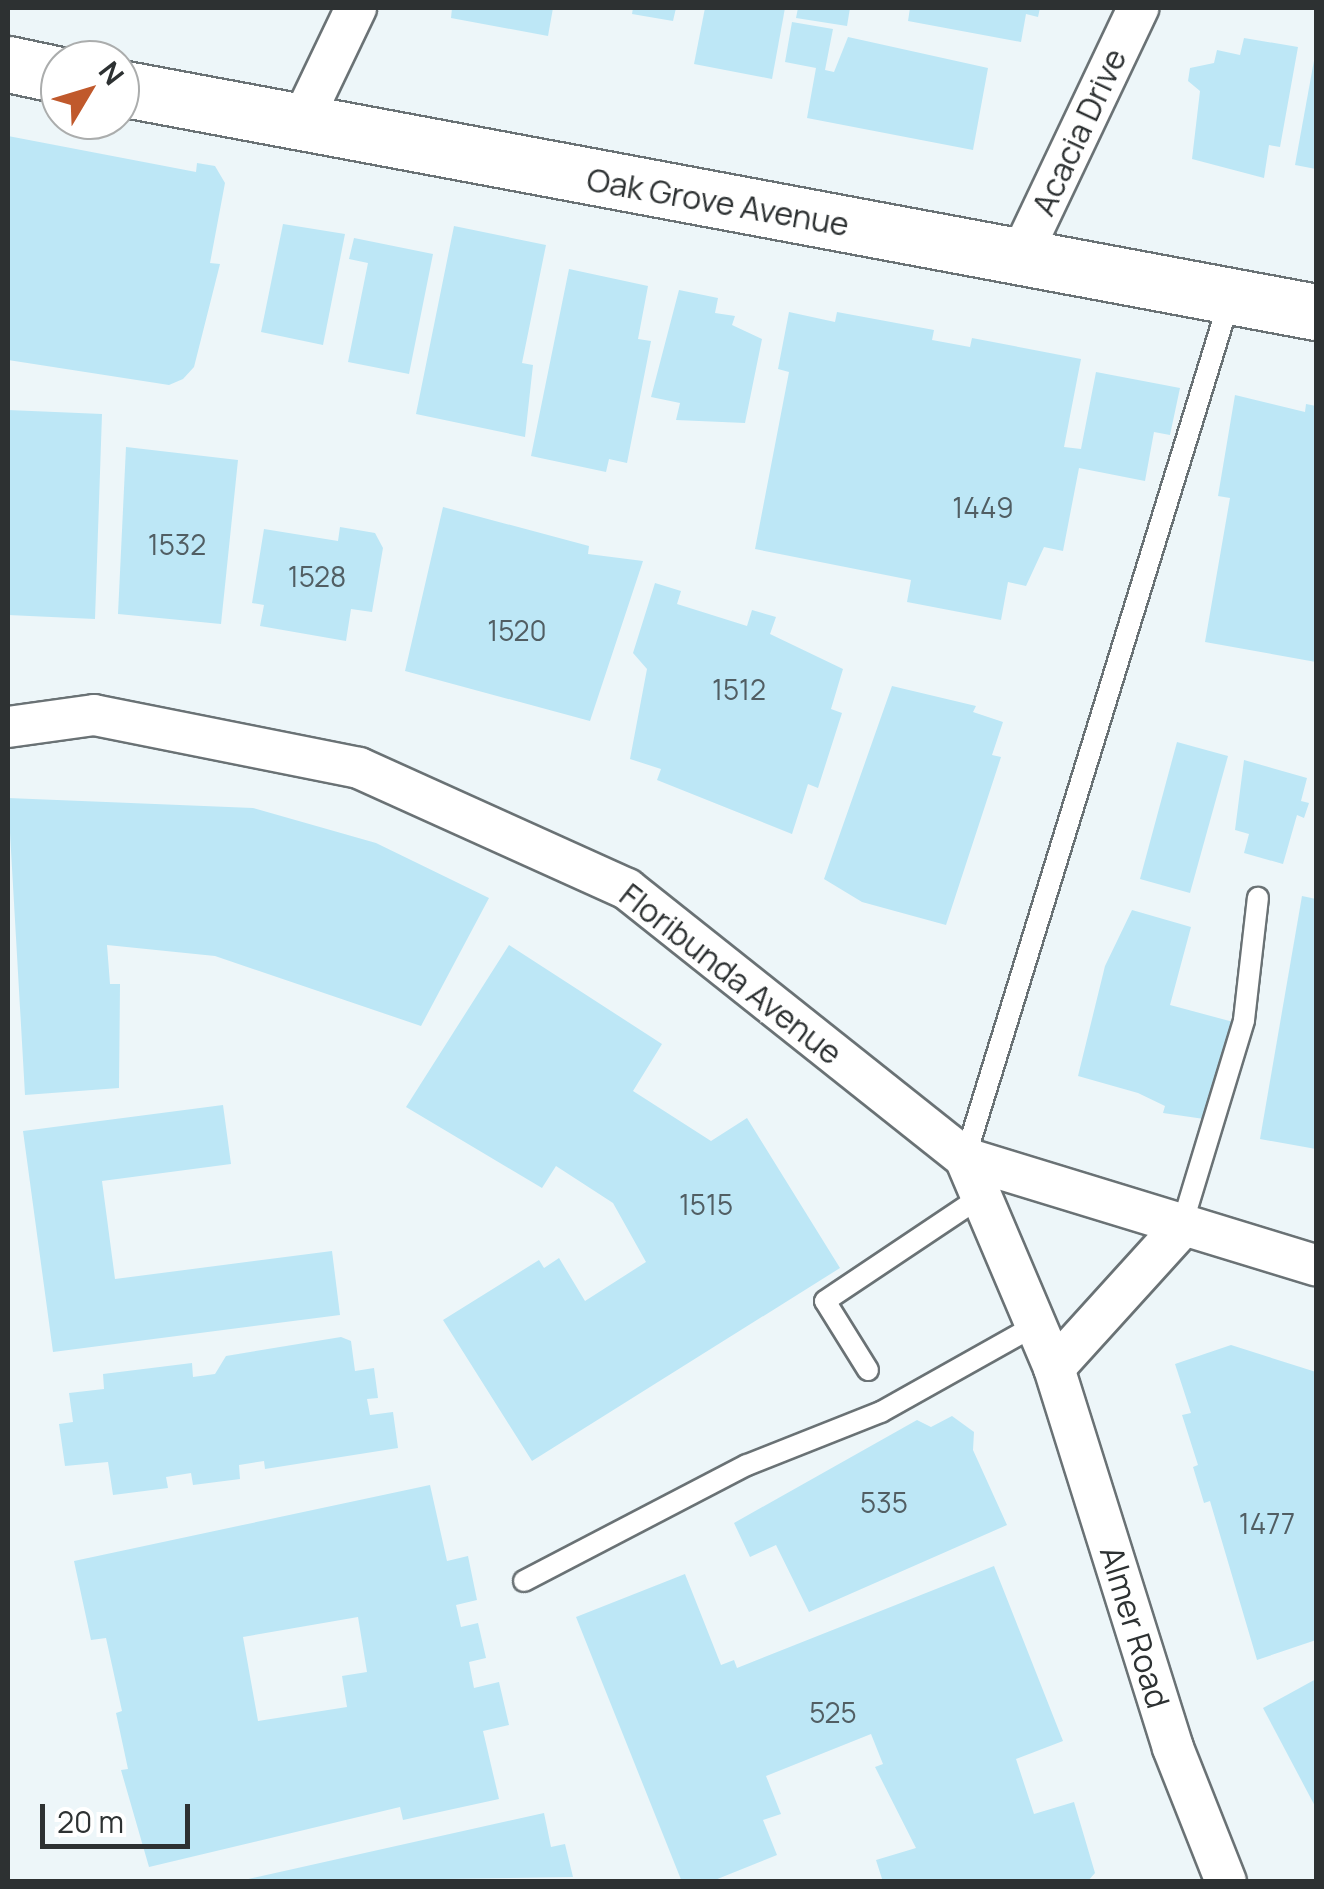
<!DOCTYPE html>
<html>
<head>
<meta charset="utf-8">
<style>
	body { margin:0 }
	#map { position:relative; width:1324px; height:1889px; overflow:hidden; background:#edf6f9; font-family:Manrope,sans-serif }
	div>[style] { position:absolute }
	.building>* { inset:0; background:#bde7f6 }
	.roads { filter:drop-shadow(2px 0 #6a7275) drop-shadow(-2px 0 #6a7275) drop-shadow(0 2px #6a7275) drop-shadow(0 -2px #6a7275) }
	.lane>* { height:20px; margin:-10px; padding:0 10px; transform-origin:10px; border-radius:10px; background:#fff }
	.street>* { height:40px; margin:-20px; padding:0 20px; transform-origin:20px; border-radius:20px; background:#fff }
	.secondary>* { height:55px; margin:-27.5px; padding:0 27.5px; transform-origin:27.5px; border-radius:27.5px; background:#fff }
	span { translate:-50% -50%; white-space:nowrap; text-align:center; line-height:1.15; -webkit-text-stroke:8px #fff; paint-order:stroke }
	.number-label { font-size:28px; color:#515e63 }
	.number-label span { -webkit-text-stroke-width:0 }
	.street-label { font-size:32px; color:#2d3132 }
	.frame { position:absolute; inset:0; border:10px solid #2d3132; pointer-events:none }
	.north { position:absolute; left:40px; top:40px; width:100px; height:100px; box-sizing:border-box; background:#fff; border:2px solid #abadad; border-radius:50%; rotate:52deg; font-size:28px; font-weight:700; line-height:40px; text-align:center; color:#2d3132 }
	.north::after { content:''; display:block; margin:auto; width:35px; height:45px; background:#c0592c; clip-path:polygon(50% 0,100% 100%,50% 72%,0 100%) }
	.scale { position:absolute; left:40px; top:1804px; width:150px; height:45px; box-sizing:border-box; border:5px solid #2d3132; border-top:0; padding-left:12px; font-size:30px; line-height:35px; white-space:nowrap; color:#2d3132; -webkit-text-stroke:8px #fff; paint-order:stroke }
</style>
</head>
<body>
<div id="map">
	<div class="building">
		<i style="clip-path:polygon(452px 8px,553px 8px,548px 36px,451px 18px)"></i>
		<i style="clip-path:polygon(633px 8px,676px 8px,673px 21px,632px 14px)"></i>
		<i style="clip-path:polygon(705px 8px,785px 8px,772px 79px,694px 64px)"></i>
		<i style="clip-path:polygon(798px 8px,850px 8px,847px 26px,796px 18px)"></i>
		<i style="clip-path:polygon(910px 8px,1040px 8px,1038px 17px,1026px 14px,1021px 42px,908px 21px)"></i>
		<i style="clip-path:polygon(792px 22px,833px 29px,825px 70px,834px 72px,848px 37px,988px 68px,973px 150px,807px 118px,816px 68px,785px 62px)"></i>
		<i style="clip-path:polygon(1244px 38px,1298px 47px,1280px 147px,1269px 145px,1264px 178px,1192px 159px,1200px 91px,1188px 81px,1190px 68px,1214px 63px,1217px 50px,1240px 55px)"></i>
		<i style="clip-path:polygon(1315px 55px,1316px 56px,1316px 169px,1295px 165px)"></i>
		<i style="clip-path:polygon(8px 136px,196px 172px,197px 163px,215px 166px,225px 183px,210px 263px,220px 264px,194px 367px,183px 379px,169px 385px,8px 360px)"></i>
		<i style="clip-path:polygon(283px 224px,345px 234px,323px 345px,261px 332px)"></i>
		<i style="clip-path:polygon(454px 226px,546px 245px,522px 363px,533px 365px,525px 437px,416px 414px)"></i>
		<i style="clip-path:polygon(354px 238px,433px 254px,409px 374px,348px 362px,368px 263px,349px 259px)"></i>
		<i style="clip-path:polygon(569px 269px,648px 286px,638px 339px,651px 341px,627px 463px,609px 459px,606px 472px,531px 456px)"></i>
		<i style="clip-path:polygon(679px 290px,718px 298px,715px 313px,735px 316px,732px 325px,762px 339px,745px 423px,676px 420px,680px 403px,651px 397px)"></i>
		<i style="clip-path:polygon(789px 312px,835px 322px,837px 312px,934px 330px,932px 340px,970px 347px,972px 338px,1081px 359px,1064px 447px,1081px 449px,1096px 372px,1180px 388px,1170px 435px,1154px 432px,1145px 481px,1079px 468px,1063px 551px,1044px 547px,1026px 586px,1008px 582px,1001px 620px,907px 602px,911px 580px,755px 549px,789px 372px,778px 369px)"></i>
		<i style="clip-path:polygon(1235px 395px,1305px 412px,1306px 404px,1316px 406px,1316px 662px,1205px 642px,1230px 498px,1218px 496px)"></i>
		<i style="clip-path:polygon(8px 410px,102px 414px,95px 619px,8px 615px)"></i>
		<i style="clip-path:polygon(126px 447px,238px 460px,221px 624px,118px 614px)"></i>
		<i style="clip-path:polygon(443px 507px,589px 546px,588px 554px,643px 561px,590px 721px,405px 671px)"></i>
		<i style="clip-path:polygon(340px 527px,375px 533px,383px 548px,372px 612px,351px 609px,346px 641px,260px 626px,264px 605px,252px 603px,264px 529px,338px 541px)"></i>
		<i style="clip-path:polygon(655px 583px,681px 591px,677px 604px,747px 626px,752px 610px,776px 617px,770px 634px,843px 669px,831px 709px,842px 713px,818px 788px,808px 784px,792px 834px,657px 780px,661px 769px,630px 759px,647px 669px,633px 653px)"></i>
		<i style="clip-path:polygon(892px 686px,976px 706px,973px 712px,1003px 722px,992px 755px,1001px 757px,946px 925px,862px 902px,824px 879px)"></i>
		<i style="clip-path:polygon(1177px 742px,1228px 756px,1190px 893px,1140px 879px)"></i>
		<i style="clip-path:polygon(1244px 760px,1307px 778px,1301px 801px,1309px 803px,1304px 818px,1297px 815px,1283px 864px,1244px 853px,1249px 834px,1235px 830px)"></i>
		<i style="clip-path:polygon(8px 798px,253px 808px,376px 843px,489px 898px,421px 1026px,215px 956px,107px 945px,110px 984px,120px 984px,119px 1088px,25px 1095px)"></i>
		<i style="clip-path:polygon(1302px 896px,1316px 899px,1316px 1149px,1260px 1139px)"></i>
		<i style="clip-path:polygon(1132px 910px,1191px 927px,1170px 1005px,1237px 1023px,1211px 1120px,1163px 1113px,1165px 1106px,1138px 1093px,1078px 1076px,1105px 966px)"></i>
		<i style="clip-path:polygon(509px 945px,662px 1044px,633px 1091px,711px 1141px,747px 1118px,840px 1268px,532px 1461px,443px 1320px,539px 1260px,544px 1268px,559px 1258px,585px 1301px,646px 1262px,613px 1203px,556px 1166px,542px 1188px,406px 1107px)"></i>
		<i style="clip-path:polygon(223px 1105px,231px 1164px,102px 1181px,115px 1279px,332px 1251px,340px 1315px,53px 1352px,23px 1131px)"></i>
		<i style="clip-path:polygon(341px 1337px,351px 1341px,355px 1371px,374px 1368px,378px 1398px,367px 1399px,370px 1415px,393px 1412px,398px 1448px,265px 1469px,264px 1461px,239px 1465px,240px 1479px,193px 1485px,191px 1473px,166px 1477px,168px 1488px,113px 1495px,108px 1462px,65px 1466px,59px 1424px,73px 1422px,69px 1393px,104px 1389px,103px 1374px,192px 1363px,193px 1377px,215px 1374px,226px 1356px)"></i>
		<i style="clip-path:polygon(1231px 1345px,1316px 1372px,1316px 1640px,1257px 1660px,1210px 1501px,1204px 1503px,1193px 1467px,1198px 1465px,1182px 1415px,1191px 1413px,1175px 1364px)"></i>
		<i style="clip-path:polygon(952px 1416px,974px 1432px,973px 1450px,1007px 1525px,809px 1612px,776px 1545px,750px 1557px,734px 1523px,917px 1420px,931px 1427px)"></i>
		<i style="clip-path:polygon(evenodd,430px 1485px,447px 1561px,468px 1556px,477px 1600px,456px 1605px,461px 1627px,478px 1623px,486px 1658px,469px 1662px,474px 1688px,499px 1682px,509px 1725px,483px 1731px,499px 1799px,403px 1820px,400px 1807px,149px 1867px,121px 1770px,128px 1769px,116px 1713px,122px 1711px,106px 1638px,91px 1640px,74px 1561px,430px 1485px,358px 1617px,367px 1672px,342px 1676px,347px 1707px,258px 1721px,243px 1637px,358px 1617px)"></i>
		<i style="clip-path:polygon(994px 1566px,1063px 1741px,1016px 1759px,1034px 1814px,1074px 1802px,1095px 1873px,1087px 1882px,883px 1882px,876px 1860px,916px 1848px,875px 1767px,883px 1764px,871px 1734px,766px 1776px,781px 1814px,763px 1820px,777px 1855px,710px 1882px,682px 1882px,576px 1617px,685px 1574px,721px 1665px,734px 1660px,737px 1668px)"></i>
		<i style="clip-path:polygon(1316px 1679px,1316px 1808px,1263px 1708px)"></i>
		<i style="clip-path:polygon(544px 1813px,551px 1847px,565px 1844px,573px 1877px,235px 1882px)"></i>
	</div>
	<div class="roads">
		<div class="lane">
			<i style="left:965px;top:1158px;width:900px;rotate:-72.87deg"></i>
			<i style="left:1181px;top:1228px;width:217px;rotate:-73.1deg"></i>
			<i style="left:1244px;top:1020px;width:123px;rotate:-83.5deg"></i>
			<i style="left:868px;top:1370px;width:81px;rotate:-121.9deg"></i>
			<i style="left:825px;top:1301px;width:189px;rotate:-33.8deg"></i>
			<i style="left:524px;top:1581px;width:251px;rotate:-27.5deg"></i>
			<i style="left:747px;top:1465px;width:144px;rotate:-21.6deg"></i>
			<i style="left:881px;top:1412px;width:178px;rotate:-29.3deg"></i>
		</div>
		<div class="street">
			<i style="left:299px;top:127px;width:132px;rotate:-64.4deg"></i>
			<i style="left:1020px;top:257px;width:276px;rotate:-64.6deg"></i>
			<i style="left:8px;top:727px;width:87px;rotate:-7.9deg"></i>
			<i style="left:94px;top:715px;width:270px;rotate:11.3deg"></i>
			<i style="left:359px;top:768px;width:294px;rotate:24.3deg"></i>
			<i style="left:627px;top:889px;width:432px;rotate:38.5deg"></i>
			<i style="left:965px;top:1158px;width:367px;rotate:17deg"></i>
			<i style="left:965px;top:1158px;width:228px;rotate:67deg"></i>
			<i style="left:1054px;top:1368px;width:398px;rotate:72.6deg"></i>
			<i style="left:1173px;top:1748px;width:144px;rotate:68.4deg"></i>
			<i style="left:1054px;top:1368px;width:189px;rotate:-47.8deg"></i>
		</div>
		<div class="secondary">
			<i style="left:8px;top:64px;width:53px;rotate:11.9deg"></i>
			<i style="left:120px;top:88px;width:1217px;rotate:10.61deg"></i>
		</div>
	</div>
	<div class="number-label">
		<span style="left:983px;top:507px">1449</span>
		<span style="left:177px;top:544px">1532</span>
		<span style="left:317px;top:576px">1528</span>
		<span style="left:517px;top:630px">1520</span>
		<span style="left:739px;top:689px">1512</span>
		<span style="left:706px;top:1204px">1515</span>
		<span style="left:884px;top:1502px">535</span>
		<span style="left:1267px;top:1523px">1477</span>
		<span style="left:833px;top:1712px">525</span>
	</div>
	<div class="street-label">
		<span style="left:1079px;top:132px;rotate:-65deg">Acacia Drive</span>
		<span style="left:718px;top:202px;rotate:10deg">Oak Grove Avenue</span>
		<span style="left:731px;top:974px;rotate:38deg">Floribunda Avenue</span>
		<span style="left:1135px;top:1627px;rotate:73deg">Almer Road</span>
	</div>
	<div class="frame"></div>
	<div class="north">N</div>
	<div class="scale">20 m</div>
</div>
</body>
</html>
